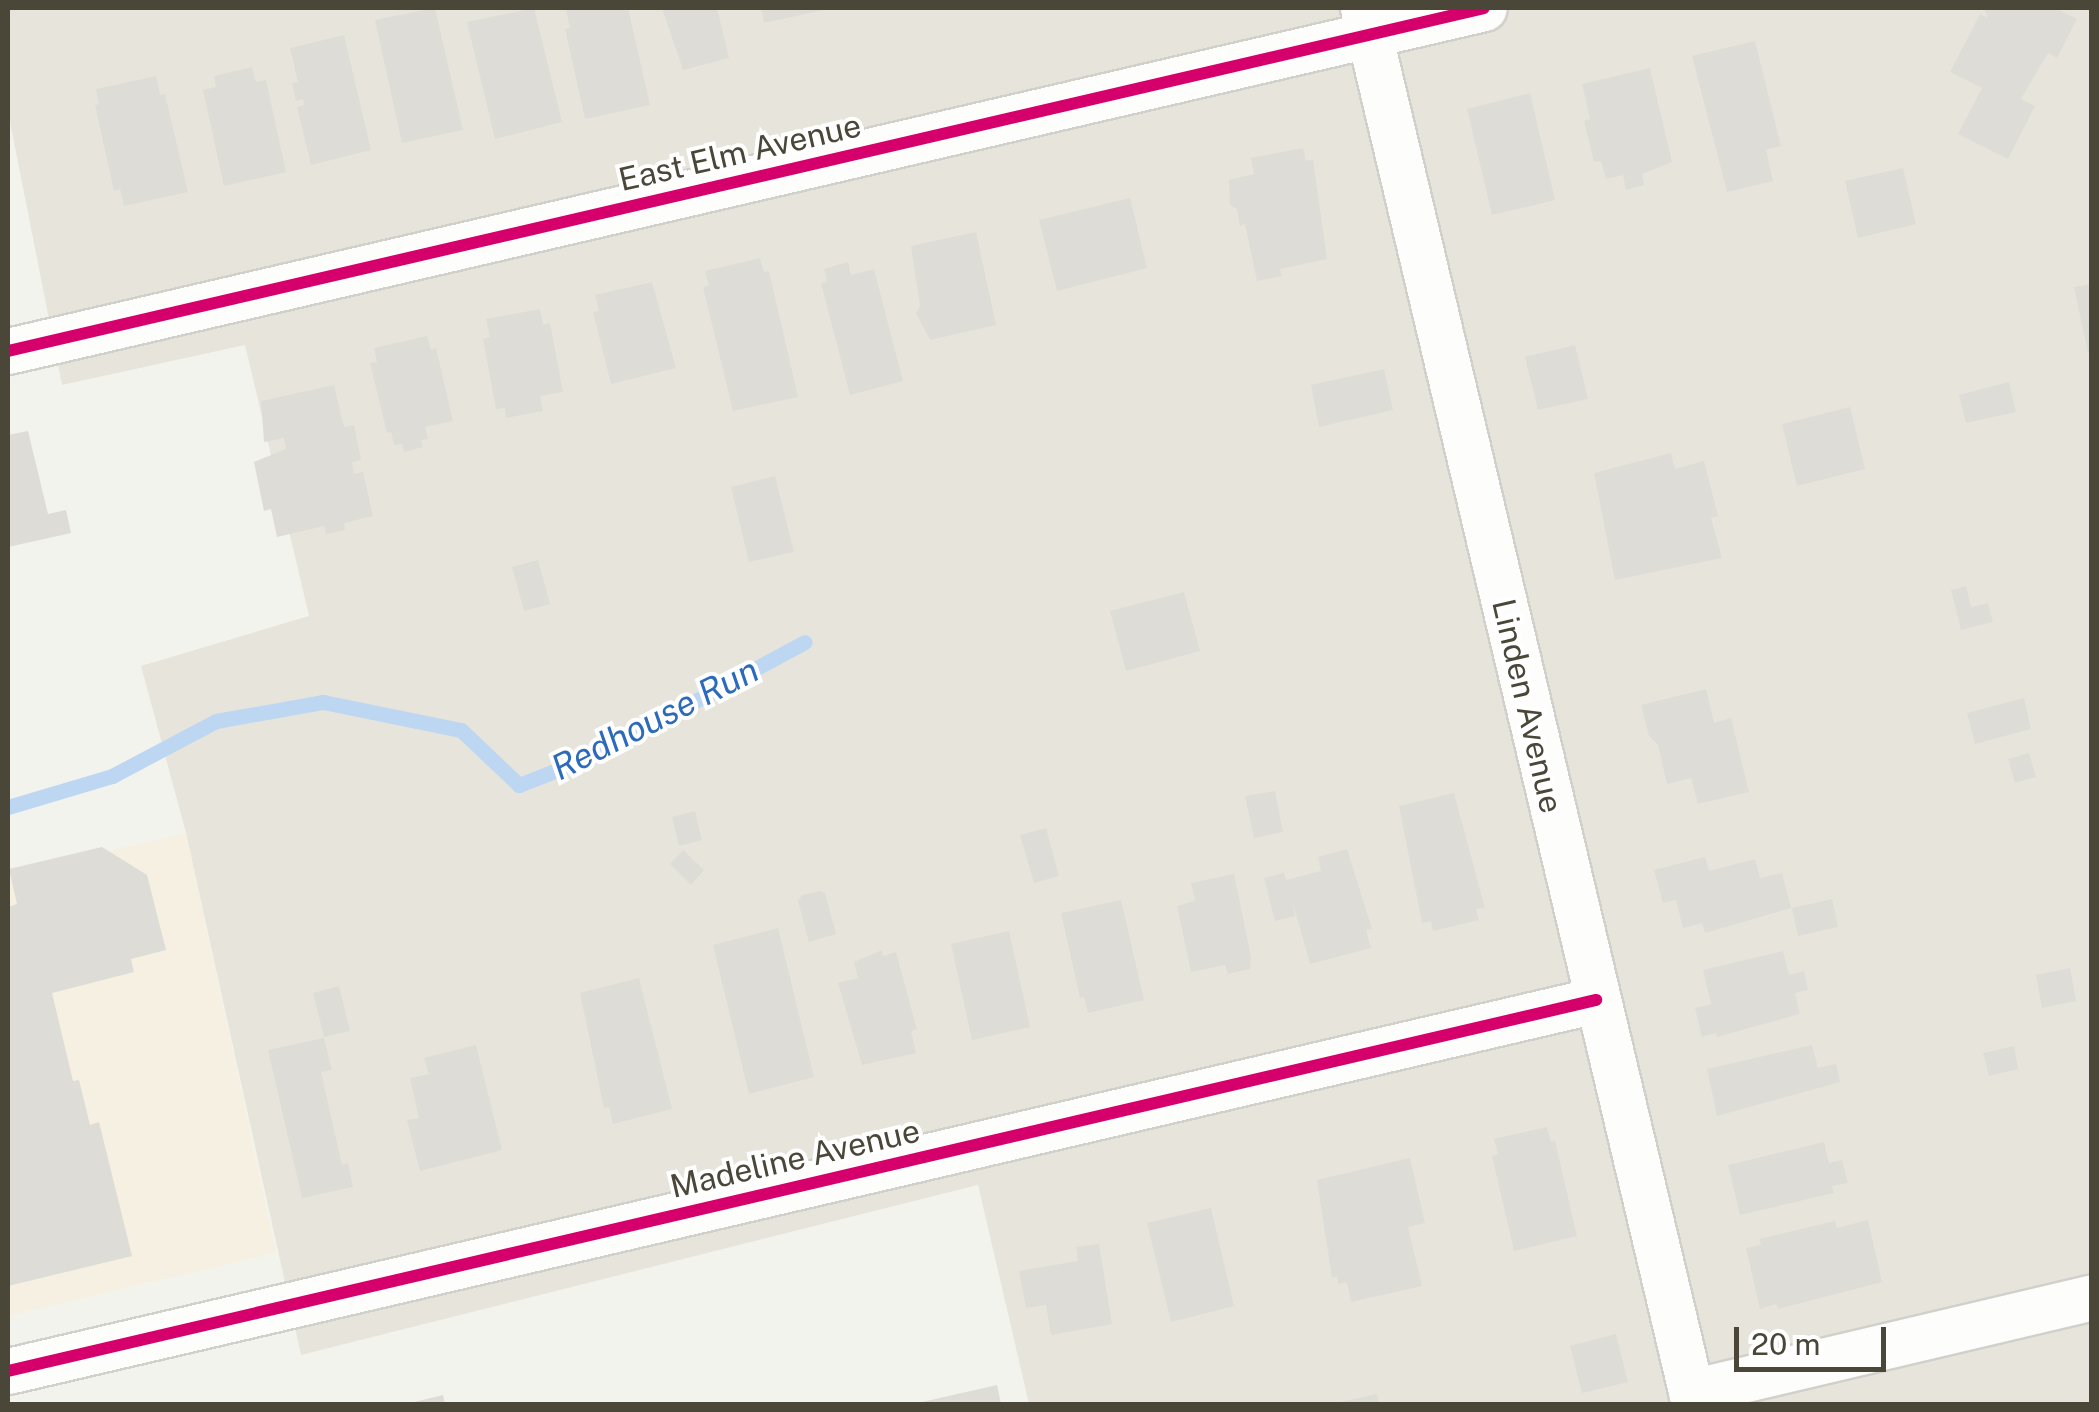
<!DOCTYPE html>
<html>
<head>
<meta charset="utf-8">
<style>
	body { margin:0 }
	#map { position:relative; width:2099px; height:1412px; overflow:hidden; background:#f3f3ee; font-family:"Public Sans",sans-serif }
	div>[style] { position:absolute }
	.residential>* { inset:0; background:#e7e5db }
	.commercial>* { inset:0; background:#f5f0e1 }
	.stream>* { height:15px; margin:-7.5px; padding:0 7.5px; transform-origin:7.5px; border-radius:7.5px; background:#bdd6f2 }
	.building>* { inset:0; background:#dddcd6 }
	.roads { filter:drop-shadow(2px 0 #d1d0cb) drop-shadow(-2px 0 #d1d0cb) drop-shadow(0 2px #d1d0cb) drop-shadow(0 -2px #d1d0cb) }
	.minor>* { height:45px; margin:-22.5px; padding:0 22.5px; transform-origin:22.5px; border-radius:22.5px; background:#fdfdfc }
	.cycleway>* { height:12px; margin:-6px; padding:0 6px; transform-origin:6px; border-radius:6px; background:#d6006c }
	span { translate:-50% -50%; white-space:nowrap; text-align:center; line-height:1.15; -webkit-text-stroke:8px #fff; paint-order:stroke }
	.street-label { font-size:32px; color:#4a4638 }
	.water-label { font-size:35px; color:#2c6abb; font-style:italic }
	.frame { position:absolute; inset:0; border:10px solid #4a4638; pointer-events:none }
	.scale { position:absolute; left:1734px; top:1327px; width:152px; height:45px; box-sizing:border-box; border:5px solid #4a4638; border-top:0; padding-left:12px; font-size:30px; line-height:35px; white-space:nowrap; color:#4a4638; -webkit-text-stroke:8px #fff; paint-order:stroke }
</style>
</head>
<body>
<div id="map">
	<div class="residential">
		<i style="clip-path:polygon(8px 8px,2091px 8px,2091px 1404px,1029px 1404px,978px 1185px,301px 1355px,186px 833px,141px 666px,309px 616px,245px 345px,62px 385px,8px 112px)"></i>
	</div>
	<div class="commercial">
		<i style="clip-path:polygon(186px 833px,276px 1253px,8px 1316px,8px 873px)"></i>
	</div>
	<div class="stream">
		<i style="left:8px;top:807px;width:109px;rotate:-16.6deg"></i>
		<i style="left:112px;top:776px;width:118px;rotate:-27.9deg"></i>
		<i style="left:216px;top:721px;width:109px;rotate:-10.1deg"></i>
		<i style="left:323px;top:702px;width:141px;rotate:11.5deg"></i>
		<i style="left:461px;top:730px;width:80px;rotate:43.5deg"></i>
		<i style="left:519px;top:785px;width:82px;rotate:-21.5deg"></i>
		<i style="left:595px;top:755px;width:238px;rotate:-28.3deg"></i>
	</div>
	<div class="building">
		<i style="clip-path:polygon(435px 8px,463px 130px,402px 143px,375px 20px)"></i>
		<i style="clip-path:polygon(534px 8px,562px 122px,495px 139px,467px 22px)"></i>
		<i style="clip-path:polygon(578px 8px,628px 8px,650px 105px,585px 119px,565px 29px,570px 28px,566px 10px)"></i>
		<i style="clip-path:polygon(662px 8px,717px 8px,729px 58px,683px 70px)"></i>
		<i style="clip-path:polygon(761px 8px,828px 8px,828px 9px,764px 23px)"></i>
		<i style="clip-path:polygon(1984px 8px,2055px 8px,2077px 19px,2057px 58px,2048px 53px,2021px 99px,2035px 106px,2008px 159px,1958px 134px,1982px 88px,1950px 72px,1980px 14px,1988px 18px)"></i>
		<i style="clip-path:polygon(344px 35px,371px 150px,311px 165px,297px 107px,304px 105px,303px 99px,296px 101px,292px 83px,298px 82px,290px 48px)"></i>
		<i style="clip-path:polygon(1755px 41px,1781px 146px,1766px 150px,1773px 181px,1727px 192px,1692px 56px)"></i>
		<i style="clip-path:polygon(252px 67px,256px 82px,266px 80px,286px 172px,224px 186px,203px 90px,216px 87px,214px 76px)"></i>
		<i style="clip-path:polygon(1650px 68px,1672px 162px,1642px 174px,1644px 185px,1626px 190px,1623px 175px,1606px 179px,1601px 161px,1594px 162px,1584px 121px,1590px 119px,1582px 84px)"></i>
		<i style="clip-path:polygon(156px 76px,160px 95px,165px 94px,188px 192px,124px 206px,120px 189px,114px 191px,95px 105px,99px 104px,96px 89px)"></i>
		<i style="clip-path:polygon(1530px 93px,1555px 200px,1492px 215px,1467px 109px)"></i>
		<i style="clip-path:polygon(1303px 148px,1306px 161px,1313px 159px,1327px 259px,1280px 269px,1282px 276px,1257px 281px,1245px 224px,1240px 226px,1237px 209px,1230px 205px,1229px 180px,1254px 174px,1251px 158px)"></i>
		<i style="clip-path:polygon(1903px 168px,1916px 224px,1858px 238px,1845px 181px)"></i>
		<i style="clip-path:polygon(1130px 198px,1147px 268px,1057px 291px,1039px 220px)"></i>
		<i style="clip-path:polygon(976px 232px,996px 325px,930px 340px,916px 313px,920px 306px,911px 246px)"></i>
		<i style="clip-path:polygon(760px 258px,764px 272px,769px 271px,798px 397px,733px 411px,703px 287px,709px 286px,705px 271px)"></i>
		<i style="clip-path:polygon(848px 262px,851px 275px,874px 269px,903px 381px,850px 395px,821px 283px,827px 282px,824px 269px)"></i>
		<i style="clip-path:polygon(652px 282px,676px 368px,611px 384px,593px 312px,599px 311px,595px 295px)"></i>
		<i style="clip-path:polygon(2092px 284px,2092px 352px,2088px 353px,2074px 287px)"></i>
		<i style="clip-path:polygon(540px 309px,543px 325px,550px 323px,563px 392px,540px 396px,543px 411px,506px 418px,505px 408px,496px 409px,483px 339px,490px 337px,486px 319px)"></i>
		<i style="clip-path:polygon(427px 336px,431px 350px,436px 348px,453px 421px,425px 427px,428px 439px,421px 440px,423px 447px,404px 452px,402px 444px,394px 445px,391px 432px,387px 433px,370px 363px,377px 362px,374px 348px)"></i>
		<i style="clip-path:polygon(1575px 345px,1588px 399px,1538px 410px,1525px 357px)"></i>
		<i style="clip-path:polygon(1384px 369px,1393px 410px,1319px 427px,1311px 385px)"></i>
		<i style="clip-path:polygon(2009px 382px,2016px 412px,1966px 423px,1959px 395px)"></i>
		<i style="clip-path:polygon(334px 385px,344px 427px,354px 425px,361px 460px,352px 462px,354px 474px,363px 472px,373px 516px,344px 523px,345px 530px,326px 534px,324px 526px,277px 537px,271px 509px,264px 511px,254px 462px,286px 449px,284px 438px,264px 442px,261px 401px)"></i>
		<i style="clip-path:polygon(1850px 407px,1865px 469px,1797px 486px,1782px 424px)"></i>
		<i style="clip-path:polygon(28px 431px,48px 514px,66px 510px,71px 533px,8px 547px,8px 435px)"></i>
		<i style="clip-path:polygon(1671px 453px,1675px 469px,1704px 461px,1718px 516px,1711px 518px,1722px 558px,1615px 580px,1594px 473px)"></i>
		<i style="clip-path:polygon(775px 476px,794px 552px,749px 562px,731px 487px)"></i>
		<i style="clip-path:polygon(538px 560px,550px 604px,524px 611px,512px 567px)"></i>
		<i style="clip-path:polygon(1966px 586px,1971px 607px,1988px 603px,1993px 622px,1961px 630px,1951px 590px)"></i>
		<i style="clip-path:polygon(1184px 592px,1200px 651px,1126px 671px,1110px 611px)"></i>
		<i style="clip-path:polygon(1706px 689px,1714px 723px,1731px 718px,1749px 792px,1698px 804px,1691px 778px,1667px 784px,1658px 745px,1649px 736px,1641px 705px)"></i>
		<i style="clip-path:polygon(2024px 698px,2031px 729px,1975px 744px,1967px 713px)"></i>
		<i style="clip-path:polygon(2029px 753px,2036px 777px,2015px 783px,2008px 759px)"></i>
		<i style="clip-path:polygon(1275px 791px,1283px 832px,1254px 838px,1245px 796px)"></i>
		<i style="clip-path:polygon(1454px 793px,1485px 908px,1476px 909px,1479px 920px,1433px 931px,1431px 921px,1422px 923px,1399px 806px)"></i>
		<i style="clip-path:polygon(695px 811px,702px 840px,679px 846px,672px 817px)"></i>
		<i style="clip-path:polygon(1046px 828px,1059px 876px,1034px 883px,1020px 835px)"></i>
		<i style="clip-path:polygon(102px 847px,147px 875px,166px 950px,131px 959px,134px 972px,52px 993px,73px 1081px,79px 1080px,90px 1125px,99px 1122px,132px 1256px,8px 1286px,8px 907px,17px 904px,9px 869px)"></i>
		<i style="clip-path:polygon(1347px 849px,1372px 929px,1366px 930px,1371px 948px,1310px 964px,1292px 900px,1295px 916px,1275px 921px,1264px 878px,1284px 873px,1286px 880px,1321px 871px,1318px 857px)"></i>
		<i style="clip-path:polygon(683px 850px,704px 870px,691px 885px,670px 864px)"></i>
		<i style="clip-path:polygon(1705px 857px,1709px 871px,1755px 859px,1760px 878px,1782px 873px,1791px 908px,1705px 933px,1702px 923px,1683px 928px,1676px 900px,1663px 903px,1654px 870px)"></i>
		<i style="clip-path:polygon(1234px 874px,1251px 957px,1250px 969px,1228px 974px,1225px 965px,1191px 972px,1177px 906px,1195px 901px,1191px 883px)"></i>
		<i style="clip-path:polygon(820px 891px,825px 893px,836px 934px,809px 942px,798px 901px,802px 895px)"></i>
		<i style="clip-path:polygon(1832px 899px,1838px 927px,1798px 936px,1792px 908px)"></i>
		<i style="clip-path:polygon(1121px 900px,1144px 1000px,1088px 1013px,1084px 997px,1080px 998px,1061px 913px)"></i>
		<i style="clip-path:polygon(778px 928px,814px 1077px,749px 1094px,713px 945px)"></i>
		<i style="clip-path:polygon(1009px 931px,1030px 1027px,972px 1040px,951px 944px)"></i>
		<i style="clip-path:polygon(882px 950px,883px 956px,896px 952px,917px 1030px,911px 1031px,916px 1053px,862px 1065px,838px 983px,858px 978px,854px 962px)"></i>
		<i style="clip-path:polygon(1783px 951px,1789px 975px,1804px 971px,1808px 990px,1795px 993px,1800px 1014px,1717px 1037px,1716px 1033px,1702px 1037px,1695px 1008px,1711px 1004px,1703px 970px)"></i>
		<i style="clip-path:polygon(2070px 968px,2076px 1001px,2042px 1008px,2036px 975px)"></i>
		<i style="clip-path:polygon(639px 978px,672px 1109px,613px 1124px,609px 1107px,604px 1108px,580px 993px)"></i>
		<i style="clip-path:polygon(339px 986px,350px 1031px,324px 1037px,313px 993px)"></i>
		<i style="clip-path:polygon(324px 1038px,332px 1070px,321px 1072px,342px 1165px,348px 1163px,353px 1187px,302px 1198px,268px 1050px)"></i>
		<i style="clip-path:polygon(476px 1045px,502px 1150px,420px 1171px,407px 1120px,419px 1118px,410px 1078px,429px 1074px,424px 1058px)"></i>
		<i style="clip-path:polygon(1812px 1045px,1818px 1068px,1836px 1064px,1840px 1082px,1717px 1116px,1707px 1069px)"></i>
		<i style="clip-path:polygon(2014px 1046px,2018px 1069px,1989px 1076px,1983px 1053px)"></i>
		<i style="clip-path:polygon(1547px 1127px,1551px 1142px,1555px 1141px,1577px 1236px,1514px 1251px,1492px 1156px,1498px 1154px,1494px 1139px)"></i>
		<i style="clip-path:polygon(1824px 1142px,1829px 1163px,1842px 1160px,1848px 1183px,1832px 1186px,1834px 1193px,1740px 1215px,1728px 1165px)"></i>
		<i style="clip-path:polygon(1410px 1158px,1425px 1223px,1408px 1227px,1422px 1286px,1351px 1302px,1347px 1282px,1338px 1284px,1337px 1276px,1332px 1278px,1317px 1180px)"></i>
		<i style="clip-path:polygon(1211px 1208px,1234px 1306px,1171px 1322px,1147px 1223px)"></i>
		<i style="clip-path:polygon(1868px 1220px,1882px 1282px,1778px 1309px,1776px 1304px,1760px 1309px,1746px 1248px,1761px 1245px,1759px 1239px,1835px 1221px,1837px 1228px)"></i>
		<i style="clip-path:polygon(1099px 1244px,1112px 1324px,1051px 1335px,1046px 1305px,1026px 1308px,1019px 1271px,1078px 1261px,1076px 1247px)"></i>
		<i style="clip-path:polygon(1616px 1334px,1628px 1382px,1582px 1393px,1570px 1346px)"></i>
		<i style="clip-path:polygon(997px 1385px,1001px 1404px,919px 1404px,918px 1403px)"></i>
		<i style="clip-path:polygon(1377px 1394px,1379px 1404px,1336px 1404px,1335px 1403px)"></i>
		<i style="clip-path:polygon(443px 1395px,445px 1404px,410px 1404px,410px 1403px)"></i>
	</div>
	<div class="roads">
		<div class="minor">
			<i style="left:1363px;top:8px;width:1435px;rotate:76.66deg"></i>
			<i style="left:8px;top:351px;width:1515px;rotate:-13.08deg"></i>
			<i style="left:8px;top:1371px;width:1631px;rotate:-13.15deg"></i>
			<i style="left:1691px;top:1392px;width:412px;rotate:-13.3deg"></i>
		</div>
	</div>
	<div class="cycleway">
		<i style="left:8px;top:351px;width:1515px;rotate:-13.08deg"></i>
		<i style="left:8px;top:1371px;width:1631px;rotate:-13.15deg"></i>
	</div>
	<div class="street-label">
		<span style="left:740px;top:153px;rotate:-13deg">East Elm Avenue</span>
		<span style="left:1527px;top:706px;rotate:77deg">Linden Avenue</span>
		<span style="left:795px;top:1159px;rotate:-13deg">Madeline Avenue</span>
	</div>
	<div class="water-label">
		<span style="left:655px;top:719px;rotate:-27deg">Redhouse Run</span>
	</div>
	<div class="frame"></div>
	<div class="scale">20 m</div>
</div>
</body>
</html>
